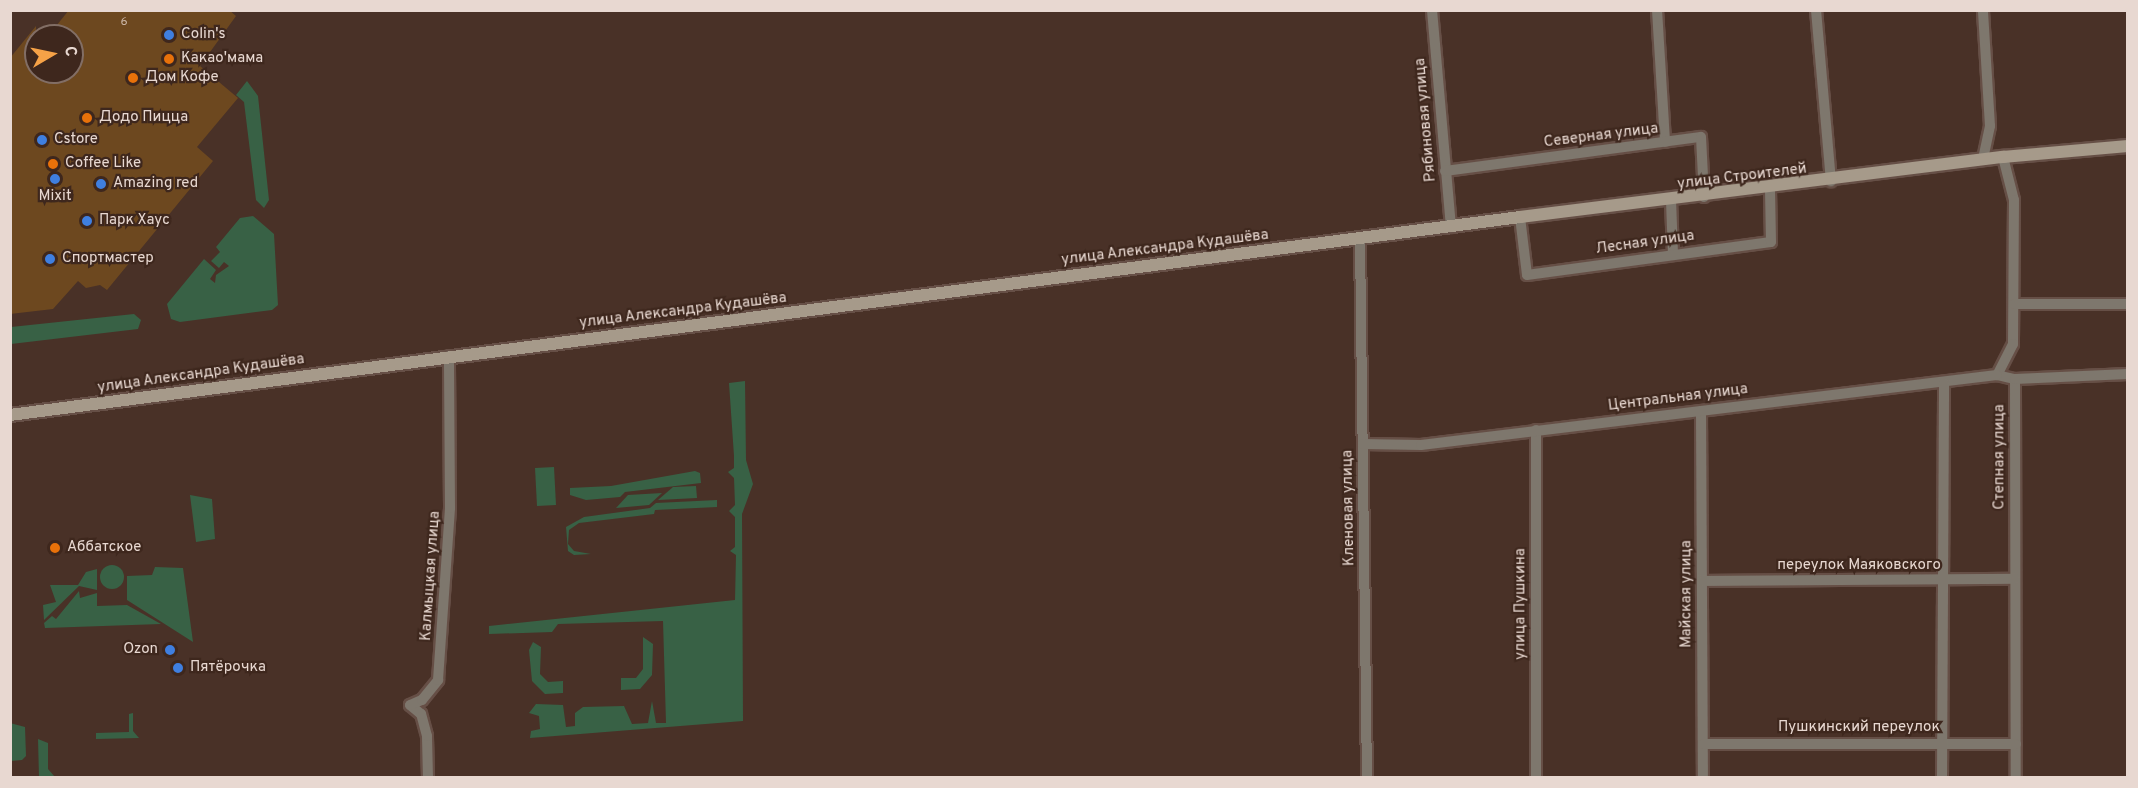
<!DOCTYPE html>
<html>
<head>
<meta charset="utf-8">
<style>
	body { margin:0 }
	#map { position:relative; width:2138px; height:788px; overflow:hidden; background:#493127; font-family:Overpass,sans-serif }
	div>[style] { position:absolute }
	.green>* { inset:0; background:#386145 }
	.round { border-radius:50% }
	.building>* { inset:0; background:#6d481f }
	.roads { filter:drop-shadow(2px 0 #664f46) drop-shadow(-2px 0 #664f46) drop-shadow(0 2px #664f46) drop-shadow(0 -2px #664f46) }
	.street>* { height:10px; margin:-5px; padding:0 5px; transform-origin:5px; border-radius:5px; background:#7e776d }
	.secondary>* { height:12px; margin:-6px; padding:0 6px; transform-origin:6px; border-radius:6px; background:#a69a8a }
	.dots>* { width:16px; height:16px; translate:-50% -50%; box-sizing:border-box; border:3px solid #3e271d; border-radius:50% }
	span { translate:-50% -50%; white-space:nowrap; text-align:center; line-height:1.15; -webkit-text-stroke:4.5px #3e271d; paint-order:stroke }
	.number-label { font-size:12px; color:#c9b4a4 }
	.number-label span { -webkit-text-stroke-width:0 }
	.poi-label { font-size:15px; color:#e8d8d1 }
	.left { translate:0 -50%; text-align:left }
	.right { translate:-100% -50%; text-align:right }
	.street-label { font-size:15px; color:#e8d8d1 }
	.frame { position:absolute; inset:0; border:12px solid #e8d8d1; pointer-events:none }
	.north { position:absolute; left:24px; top:24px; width:60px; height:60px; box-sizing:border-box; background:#3e271d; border:2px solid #826e65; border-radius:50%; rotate:81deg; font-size:16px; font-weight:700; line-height:24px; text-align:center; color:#e8d8d1 }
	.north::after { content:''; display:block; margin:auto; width:21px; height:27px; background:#f6a247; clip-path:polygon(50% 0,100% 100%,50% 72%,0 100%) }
</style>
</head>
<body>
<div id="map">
	<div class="green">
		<i style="clip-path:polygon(247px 81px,258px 96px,269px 200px,264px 208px,256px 200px,244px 102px,236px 95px)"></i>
		<i style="clip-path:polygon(253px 216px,274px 234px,278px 305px,272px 310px,180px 322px,171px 319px,167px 304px,204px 259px,216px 270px,210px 279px,215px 283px,216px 275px,229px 266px,224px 262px,219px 268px,211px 261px,220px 252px,216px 247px,240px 218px)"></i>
		<i style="clip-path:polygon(134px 314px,141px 320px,138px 329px,11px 344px,11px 327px)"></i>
		<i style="clip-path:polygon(745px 381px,746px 460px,753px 484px,742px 514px,743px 721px,530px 738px,531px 731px,540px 729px,539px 716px,529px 713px,536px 704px,563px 705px,566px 727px,575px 726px,575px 713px,583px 707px,624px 706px,632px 724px,648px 723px,652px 701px,656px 723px,666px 723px,663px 621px,558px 624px,552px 632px,489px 634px,489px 626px,735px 600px,736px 555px,730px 551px,735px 547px,735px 517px,729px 511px,735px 505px,734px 478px,728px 472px,734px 468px,734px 456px,729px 383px)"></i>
		<i style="clip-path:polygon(554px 467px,556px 505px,537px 506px,535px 468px)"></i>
		<i style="clip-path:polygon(695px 471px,700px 473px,701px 483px,625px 492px,620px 497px,586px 500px,570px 495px,570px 488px,611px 486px)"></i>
		<i style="clip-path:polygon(696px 486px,697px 498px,658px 500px,673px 487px)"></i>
		<i style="clip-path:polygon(662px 493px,649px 505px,616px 508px,628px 495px)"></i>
		<i style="clip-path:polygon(190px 495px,212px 499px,215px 539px,196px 542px)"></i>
		<i style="clip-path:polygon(717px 500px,717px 507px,655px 510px,654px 514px,579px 523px,569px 530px,568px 544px,574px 551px,591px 554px,574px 555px,568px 551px,566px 527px,584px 517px,650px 508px,656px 503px)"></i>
		<i class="round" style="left:100px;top:565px;width:24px;height:24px"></i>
		<i style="clip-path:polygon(155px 567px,183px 568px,193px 642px,127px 600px,127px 576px,152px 575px)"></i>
		<i style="clip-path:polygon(97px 569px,97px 590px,79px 586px,44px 620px,43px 605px,56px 602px,50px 585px,78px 585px,86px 572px)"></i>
		<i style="clip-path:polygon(79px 591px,80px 598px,97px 593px,97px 606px,127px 605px,161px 624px,45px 628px,44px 623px,52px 616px,56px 619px)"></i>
		<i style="clip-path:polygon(643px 637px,653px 644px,652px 675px,640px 689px,621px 690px,621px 678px,636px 678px,643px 669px)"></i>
		<i style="clip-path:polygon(533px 642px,541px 647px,540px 674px,548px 682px,563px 681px,563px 693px,545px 694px,532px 681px,529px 650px)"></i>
		<i style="clip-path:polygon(133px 713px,133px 731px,139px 738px,96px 739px,96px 733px,129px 732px,129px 714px)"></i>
		<i style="clip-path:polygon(10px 723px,25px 727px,26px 756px,22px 760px,11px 761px)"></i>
		<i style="clip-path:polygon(38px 739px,48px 743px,48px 769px,55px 777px,39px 777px)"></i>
	</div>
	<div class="building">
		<i style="clip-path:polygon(69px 10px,229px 10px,236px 16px,200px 66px,238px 98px,197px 147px,213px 161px,107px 290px,100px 285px,86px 288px,78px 281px,53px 309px,10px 314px,10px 58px,36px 26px,36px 72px,72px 72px,72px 36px,48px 36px)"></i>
	</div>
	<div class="roads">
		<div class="street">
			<i style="left:1432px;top:10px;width:218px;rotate:85deg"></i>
			<i style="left:1657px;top:10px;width:132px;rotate:86.5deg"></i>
			<i style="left:1816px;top:10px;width:172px;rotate:85deg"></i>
			<i style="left:2003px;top:157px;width:44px;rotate:75.7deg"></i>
			<i style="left:2014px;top:200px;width:144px;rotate:90.4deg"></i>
			<i style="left:2013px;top:344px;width:35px;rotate:117deg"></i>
			<i style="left:1997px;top:375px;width:18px;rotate:13deg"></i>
			<i style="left:2015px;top:379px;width:399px;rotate:89.9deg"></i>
			<i style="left:1983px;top:159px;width:34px;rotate:-78deg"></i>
			<i style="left:1990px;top:126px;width:116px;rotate:-93.5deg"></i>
			<i style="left:1445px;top:171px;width:258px;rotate:-7.6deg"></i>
			<i style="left:1701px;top:137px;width:60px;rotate:87.1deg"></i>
			<i style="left:1671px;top:200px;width:54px;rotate:87.9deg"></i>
			<i style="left:1520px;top:217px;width:58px;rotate:83.1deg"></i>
			<i style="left:1527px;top:275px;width:246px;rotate:-7.7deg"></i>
			<i style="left:1771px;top:242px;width:54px;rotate:-91.1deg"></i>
			<i style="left:1360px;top:239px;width:539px;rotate:89.26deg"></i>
			<i style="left:2014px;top:304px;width:114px"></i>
			<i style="left:2015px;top:379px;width:113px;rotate:-2.5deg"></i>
			<i style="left:1701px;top:411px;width:367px;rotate:89.7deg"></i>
			<i style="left:1536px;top:430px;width:348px;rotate:90deg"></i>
			<i style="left:1363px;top:444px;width:58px;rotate:1deg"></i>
			<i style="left:1421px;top:445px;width:580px;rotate:-6.93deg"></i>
			<i style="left:1702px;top:581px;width:313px;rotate:-0.4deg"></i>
			<i style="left:1703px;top:744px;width:313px"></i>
			<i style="left:428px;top:778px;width:42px;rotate:-91.4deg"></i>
			<i style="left:427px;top:736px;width:23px;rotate:-105deg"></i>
			<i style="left:421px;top:714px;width:14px;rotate:-141deg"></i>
			<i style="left:410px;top:705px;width:13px;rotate:-23deg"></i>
			<i style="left:422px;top:700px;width:26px;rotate:-51deg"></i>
			<i style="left:438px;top:680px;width:172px;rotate:-86deg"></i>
			<i style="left:450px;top:508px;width:152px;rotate:-90.4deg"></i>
			<i style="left:1942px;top:778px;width:395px;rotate:-89.7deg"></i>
		</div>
		<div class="secondary">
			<i style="left:10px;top:415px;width:1523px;rotate:-7.47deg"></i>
			<i style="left:1520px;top:217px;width:487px;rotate:-7.1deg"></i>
			<i style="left:2003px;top:157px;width:125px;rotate:-5deg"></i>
		</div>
	</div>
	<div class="dots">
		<i style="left:169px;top:35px;background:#3f7fe0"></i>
		<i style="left:169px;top:59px;background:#e8710a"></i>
		<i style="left:133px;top:78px;background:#e8710a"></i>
		<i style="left:87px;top:118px;background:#e8710a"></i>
		<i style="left:42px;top:140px;background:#3f7fe0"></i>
		<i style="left:53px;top:164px;background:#e8710a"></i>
		<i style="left:55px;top:179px;background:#3f7fe0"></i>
		<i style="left:101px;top:184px;background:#3f7fe0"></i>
		<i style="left:87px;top:221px;background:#3f7fe0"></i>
		<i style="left:50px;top:259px;background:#3f7fe0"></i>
		<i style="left:55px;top:548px;background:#e8710a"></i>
		<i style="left:170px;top:650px;background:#3f7fe0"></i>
		<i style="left:178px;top:668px;background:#3f7fe0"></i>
	</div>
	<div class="number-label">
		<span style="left:124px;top:23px">6</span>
	</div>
	<div class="poi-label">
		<span class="left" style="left:181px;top:35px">Colin's</span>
		<span class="left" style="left:181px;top:59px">Какао'мама</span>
		<span class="left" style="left:145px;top:78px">Дом Кофе</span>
		<span class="left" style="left:99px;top:118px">Додо Пицца</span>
		<span class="left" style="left:54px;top:140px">Cstore</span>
		<span class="left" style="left:65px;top:164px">Coffee Like</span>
		<span class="left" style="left:113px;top:184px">Amazing red</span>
		<span style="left:55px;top:197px">Mixit</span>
		<span class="left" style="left:99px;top:221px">Парк Хаус</span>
		<span class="left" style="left:62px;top:259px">Спортмастер</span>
		<span class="left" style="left:67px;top:548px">Аббатское</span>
		<span class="right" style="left:158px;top:650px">Ozon</span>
		<span class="left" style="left:190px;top:668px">Пятёрочка</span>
	</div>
	<div class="street-label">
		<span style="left:1426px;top:120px;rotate:-95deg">Рябиновая улица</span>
		<span style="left:1601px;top:136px;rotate:-7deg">Северная улица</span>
		<span style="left:1742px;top:177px;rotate:-7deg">улица Строителей</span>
		<span style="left:1645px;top:243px;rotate:-8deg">Лесная улица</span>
		<span style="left:1165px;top:248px;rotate:-7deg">улица Александра Кудашёва</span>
		<span style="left:683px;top:311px;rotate:-7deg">улица Александра Кудашёва</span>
		<span style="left:201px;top:374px;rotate:-8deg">улица Александра Кудашёва</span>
		<span style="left:1678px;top:398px;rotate:-7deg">Центральная улица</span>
		<span style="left:2000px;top:457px;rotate:-90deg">Степная улица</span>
		<span style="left:1349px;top:508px;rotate:-91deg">Кленовая улица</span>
		<span style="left:1859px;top:566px">переулок Маяковского</span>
		<span style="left:431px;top:576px;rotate:-86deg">Калмыцкая улица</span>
		<span style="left:1687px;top:594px;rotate:-90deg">Майская улица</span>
		<span style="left:1521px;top:604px;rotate:-90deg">улица Пушкина</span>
		<span style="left:1859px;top:728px">Пушкинский переулок</span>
	</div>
	<div class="frame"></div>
	<div class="north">С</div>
</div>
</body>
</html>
